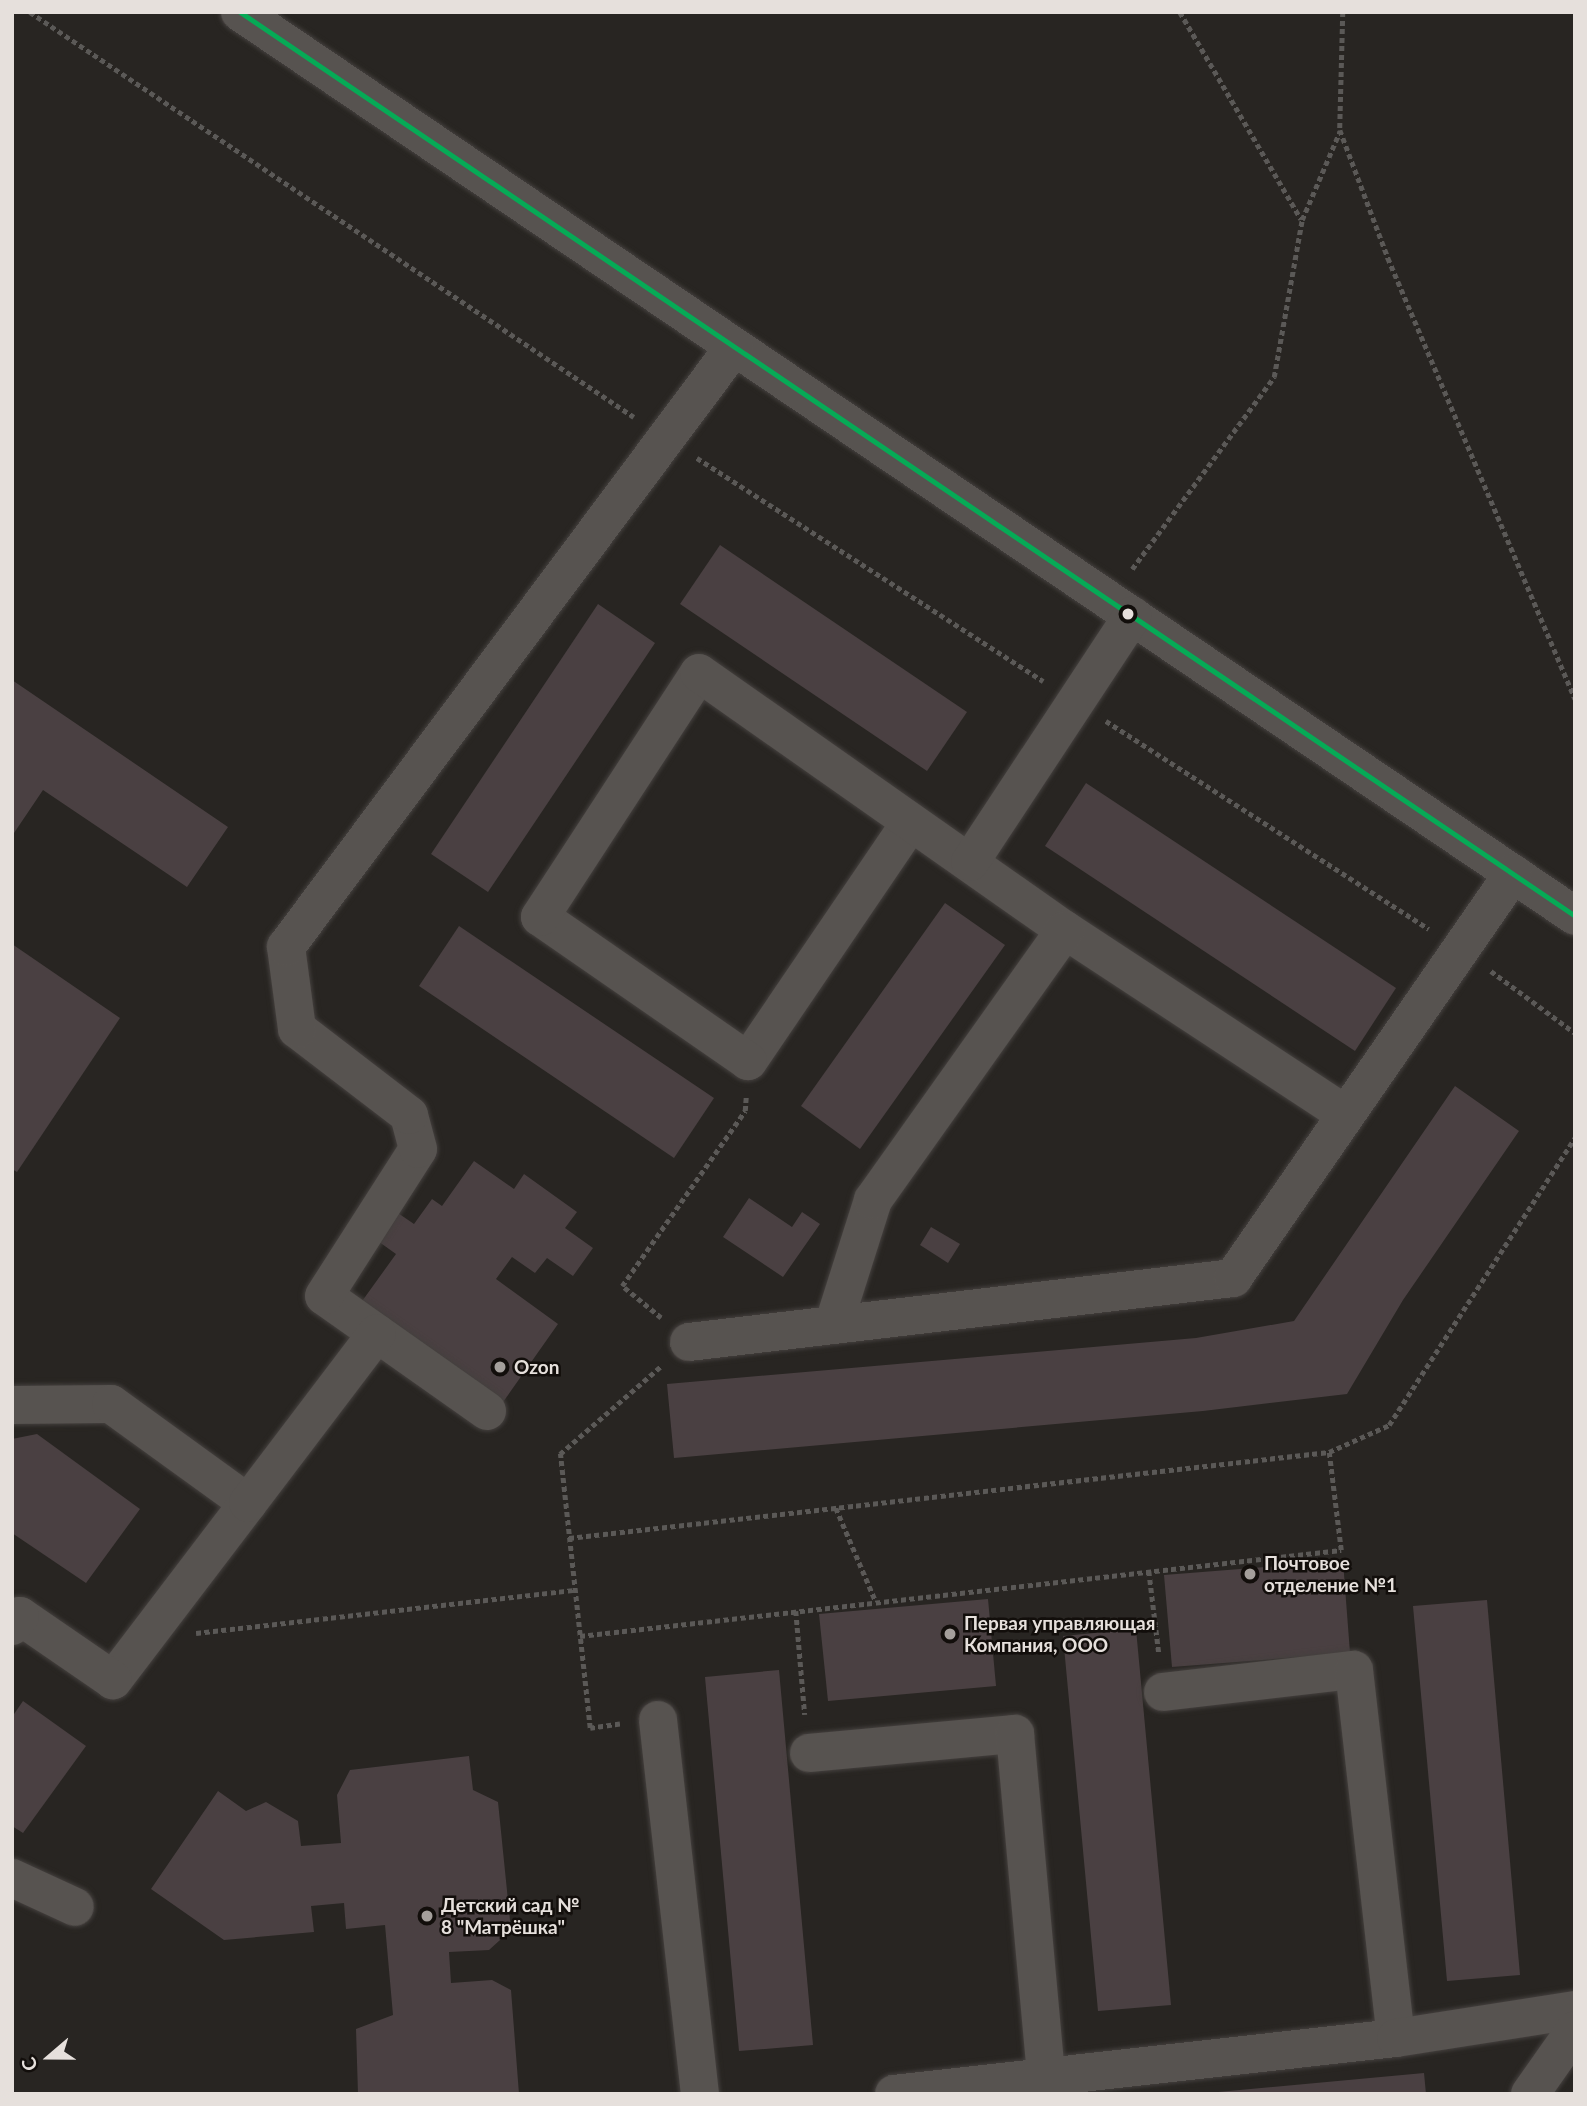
<!DOCTYPE html>
<html>
<head>
<meta charset="utf-8">
<style>
	body { margin:0 }
	#map { position:relative; width:1587px; height:2106px; overflow:hidden; background:#282522; font-family:Lato,sans-serif }
	div>[style] { position:absolute }
	.building>* { inset:0; background:#4a4042 }
	.path>* { height:4.5px; margin-top:-2.25px; transform-origin:0; background:repeating-linear-gradient(90deg,#5b5957 0 5px,transparent 0 8.5px) }
	.roads { filter:drop-shadow(0 0 2px #44403e) drop-shadow(0 0 2px #44403e) }
	.minor>* { height:38px; margin:-19px; padding:0 19px; transform-origin:19px; border-radius:19px; background:#575350 }
	.bus-1>* { height:5px; margin:-2.5px; padding:0 2.5px; transform-origin:2.5px; border-radius:2.5px; background:#06aa56 }
	.dots>* { width:19px; height:19px; translate:-50% -50%; box-sizing:border-box; border:4px solid #120e0b; border-radius:50% }
	span { translate:-50% -50%; white-space:nowrap; text-align:center; line-height:1.15; -webkit-text-stroke:5px #120e0b; paint-order:stroke }
	.poi-label { font-size:19px; color:#e6e0dc; font-weight:700 }
	.left { translate:0 -50%; text-align:left }
	.frame { position:absolute; inset:0; border:14px solid #e6e0dc; pointer-events:none }
	.north { position:absolute; left:14px; top:2022px; width:70px; height:70px; -webkit-text-stroke:5px #120e0b; paint-order:stroke; rotate:250deg; font-size:19px; font-weight:700; line-height:28px; text-align:center; color:#e6e0dc }
	.north::after { content:''; display:block; margin:auto; width:24px; height:32px; background:#e6e0dc; clip-path:polygon(50% 0,100% 100%,50% 72%,0 100%) }
</style>
</head>
<body>
<div id="map">
	<div class="building">
		<i style="clip-path:polygon(720px 545px,967px 712px,927px 771px,680px 604px)"></i>
		<i style="clip-path:polygon(598px 604px,655px 643px,488px 892px,431px 854px)"></i>
		<i style="clip-path:polygon(12px 680px,228px 827px,187px 887px,43px 790px,12px 836px)"></i>
		<i style="clip-path:polygon(1086px 783px,1396px 988px,1355px 1051px,1045px 846px)"></i>
		<i style="clip-path:polygon(945px 903px,1005px 945px,860px 1149px,801px 1106px)"></i>
		<i style="clip-path:polygon(459px 926px,714px 1098px,674px 1158px,419px 986px)"></i>
		<i style="clip-path:polygon(12px 944px,120px 1018px,17px 1172px,12px 1169px)"></i>
		<i style="clip-path:polygon(1455px 1086px,1519px 1131px,1403px 1300px,1347px 1394px,1203px 1411px,674px 1458px,667px 1384px,1196px 1338px,1294px 1321px)"></i>
		<i style="clip-path:polygon(474px 1161px,514px 1189px,524px 1174px,577px 1212px,565px 1228px,593px 1248px,573px 1276px,547px 1258px,535px 1273px,512px 1257px,496px 1279px,558px 1324px,501px 1405px,360px 1304px,396px 1254px,375px 1239px,395px 1211px,414px 1224px,432px 1199px,442px 1206px)"></i>
		<i style="clip-path:polygon(749px 1198px,792px 1227px,802px 1212px,820px 1224px,783px 1277px,723px 1237px)"></i>
		<i style="clip-path:polygon(931px 1227px,960px 1244px,948px 1263px,920px 1245px)"></i>
		<i style="clip-path:polygon(37px 1434px,140px 1509px,86px 1583px,12px 1533px,12px 1439px)"></i>
		<i style="clip-path:polygon(1343px 1561px,1350px 1653px,1172px 1667px,1164px 1575px)"></i>
		<i style="clip-path:polygon(988px 1599px,996px 1686px,828px 1701px,819px 1614px)"></i>
		<i style="clip-path:polygon(1487px 1600px,1520px 1975px,1447px 1981px,1413px 1606px)"></i>
		<i style="clip-path:polygon(1136px 1629px,1171px 2005px,1098px 2011px,1063px 1636px)"></i>
		<i style="clip-path:polygon(779px 1670px,813px 2045px,739px 2051px,705px 1677px)"></i>
		<i style="clip-path:polygon(23px 1701px,86px 1746px,23px 1833px,12px 1826px,12px 1717px)"></i>
		<i style="clip-path:polygon(469px 1756px,473px 1790px,498px 1802px,511px 1930px,489px 1950px,449px 1952px,451px 1983px,492px 1980px,511px 1990px,519px 2094px,358px 2094px,356px 2029px,393px 2015px,385px 1925px,346px 1929px,344px 1903px,311px 1906px,314px 1932px,224px 1940px,151px 1889px,218px 1791px,246px 1811px,266px 1802px,298px 1821px,301px 1846px,341px 1843px,337px 1795px,350px 1770px)"></i>
		<i style="clip-path:polygon(1424px 2073px,1426px 2094px,1218px 2094px,1218px 2092px)"></i>
	</div>
	<div class="path">
		<i style="left:30px;top:12px;width:727px;rotate:33.84deg"></i>
		<i style="left:1180px;top:12px;width:240px;rotate:59.7deg"></i>
		<i style="left:1343px;top:12px;width:118px;rotate:91.5deg"></i>
		<i style="left:1340px;top:130px;width:137px;rotate:69.4deg"></i>
		<i style="left:1388px;top:258px;width:479px;rotate:67deg"></i>
		<i style="left:697px;top:458px;width:412px;rotate:32.8deg"></i>
		<i style="left:1132px;top:569px;width:239px;rotate:-53.5deg"></i>
		<i style="left:1274px;top:377px;width:159px;rotate:-79.9deg"></i>
		<i style="left:1302px;top:220px;width:97px;rotate:-66.9deg"></i>
		<i style="left:1106px;top:721px;width:384px;rotate:32.8deg"></i>
		<i style="left:1491px;top:971px;width:104px;rotate:36.4deg"></i>
		<i style="left:661px;top:1318px;width:50px;rotate:-140.6deg"></i>
		<i style="left:622px;top:1286px;width:214px;rotate:-54.9deg"></i>
		<i style="left:745px;top:1111px;width:14px;rotate:-86deg"></i>
		<i style="left:836px;top:1508px;width:102px;rotate:66.9deg"></i>
		<i style="left:569px;top:1538px;width:765px;rotate:-6.46deg"></i>
		<i style="left:1329px;top:1452px;width:66px;rotate:-24.2deg"></i>
		<i style="left:1389px;top:1425px;width:342px;rotate:-57.1deg"></i>
		<i style="left:1149px;top:1571px;width:84px;rotate:83.1deg"></i>
		<i style="left:796px;top:1611px;width:104px;rotate:85.1deg"></i>
		<i style="left:196px;top:1633px;width:381px;rotate:-6.5deg"></i>
		<i style="left:580px;top:1636px;width:766px;rotate:-6.45deg"></i>
		<i style="left:1341px;top:1550px;width:99px;rotate:-97deg"></i>
		<i style="left:620px;top:1724px;width:30px;rotate:172deg"></i>
		<i style="left:590px;top:1728px;width:276px;rotate:-96.2deg"></i>
		<i style="left:560px;top:1454px;width:133px;rotate:-41deg"></i>
	</div>
	<div class="roads">
		<div class="minor">
			<i style="left:240px;top:12px;width:1612px;rotate:34.1deg"></i>
			<i style="left:910px;top:823px;width:288px;rotate:124.2deg"></i>
			<i style="left:748px;top:1061px;width:253px;rotate:-145.3deg"></i>
			<i style="left:540px;top:917px;width:291px;rotate:-56.9deg"></i>
			<i style="left:699px;top:673px;width:447px;rotate:35.1deg"></i>
			<i style="left:1065px;top:930px;width:334px;rotate:33.3deg"></i>
			<i style="left:970px;top:862px;width:295px;rotate:-56.6deg"></i>
			<i style="left:834px;top:1323px;width:129px;rotate:-72.4deg"></i>
			<i style="left:873px;top:1200px;width:331px;rotate:-54.6deg"></i>
			<i style="left:689px;top:1342px;width:548px;rotate:-6.71deg"></i>
			<i style="left:1233px;top:1278px;width:492px;rotate:-55.3deg"></i>
			<i style="left:12px;top:1405px;width:99px;rotate:-0.6deg"></i>
			<i style="left:111px;top:1404px;width:169px;rotate:35.9deg"></i>
			<i style="left:248px;top:1503px;width:223px;rotate:127.3deg"></i>
			<i style="left:113px;top:1680px;width:113px;rotate:-145.5deg"></i>
			<i style="left:20px;top:1616px;width:13px;rotate:129deg"></i>
			<i style="left:487px;top:1411px;width:199px;rotate:-144.8deg"></i>
			<i style="left:324px;top:1296px;width:174px;rotate:-57.4deg"></i>
			<i style="left:418px;top:1149px;width:35px;rotate:-105deg"></i>
			<i style="left:409px;top:1115px;width:141px;rotate:-142.5deg"></i>
			<i style="left:297px;top:1029px;width:83px;rotate:-97.6deg"></i>
			<i style="left:286px;top:947px;width:749px;rotate:-53.25deg"></i>
			<i style="left:248px;top:1503px;width:213px;rotate:-52.8deg"></i>
			<i style="left:1163px;top:1692px;width:192px;rotate:-6.6deg"></i>
			<i style="left:1354px;top:1670px;width:370px;rotate:83.5deg"></i>
			<i style="left:658px;top:1720px;width:376px;rotate:83.6deg"></i>
			<i style="left:809px;top:1753px;width:207px;rotate:-5.3deg"></i>
			<i style="left:1015px;top:1734px;width:344px;rotate:84.8deg"></i>
			<i style="left:12px;top:1878px;width:69px;rotate:24.7deg"></i>
			<i style="left:894px;top:2094px;width:505px;rotate:-6.37deg"></i>
			<i style="left:1396px;top:2038px;width:181px;rotate:-8.9deg"></i>
			<i style="left:1530px;top:2094px;width:78px;rotate:-54.9deg"></i>
		</div>
	</div>
	<div class="bus-1">
		<i style="left:240px;top:12px;width:1612px;rotate:34.1deg"></i>
	</div>
	<div class="dots">
		<i style="left:1128px;top:614px;background:#e6e0dc"></i>
		<i style="left:500px;top:1367px;background:#a49f9b"></i>
		<i style="left:1250px;top:1574px;background:#a49f9b"></i>
		<i style="left:950px;top:1634px;background:#a49f9b"></i>
		<i style="left:427px;top:1916px;background:#a49f9b"></i>
	</div>
	<div class="poi-label">
		<span class="left" style="left:514px;top:1367px">Ozon</span>
		<span class="left" style="left:1264px;top:1574px">Почтовое<br>отделение №1</span>
		<span class="left" style="left:964px;top:1634px">Первая управляющая<br>Компания, ООО</span>
		<span class="left" style="left:441px;top:1916px">Детский сад №<br>8 "Матрёшка"</span>
	</div>
	<div class="frame"></div>
	<div class="north">С</div>
</div>
</body>
</html>
